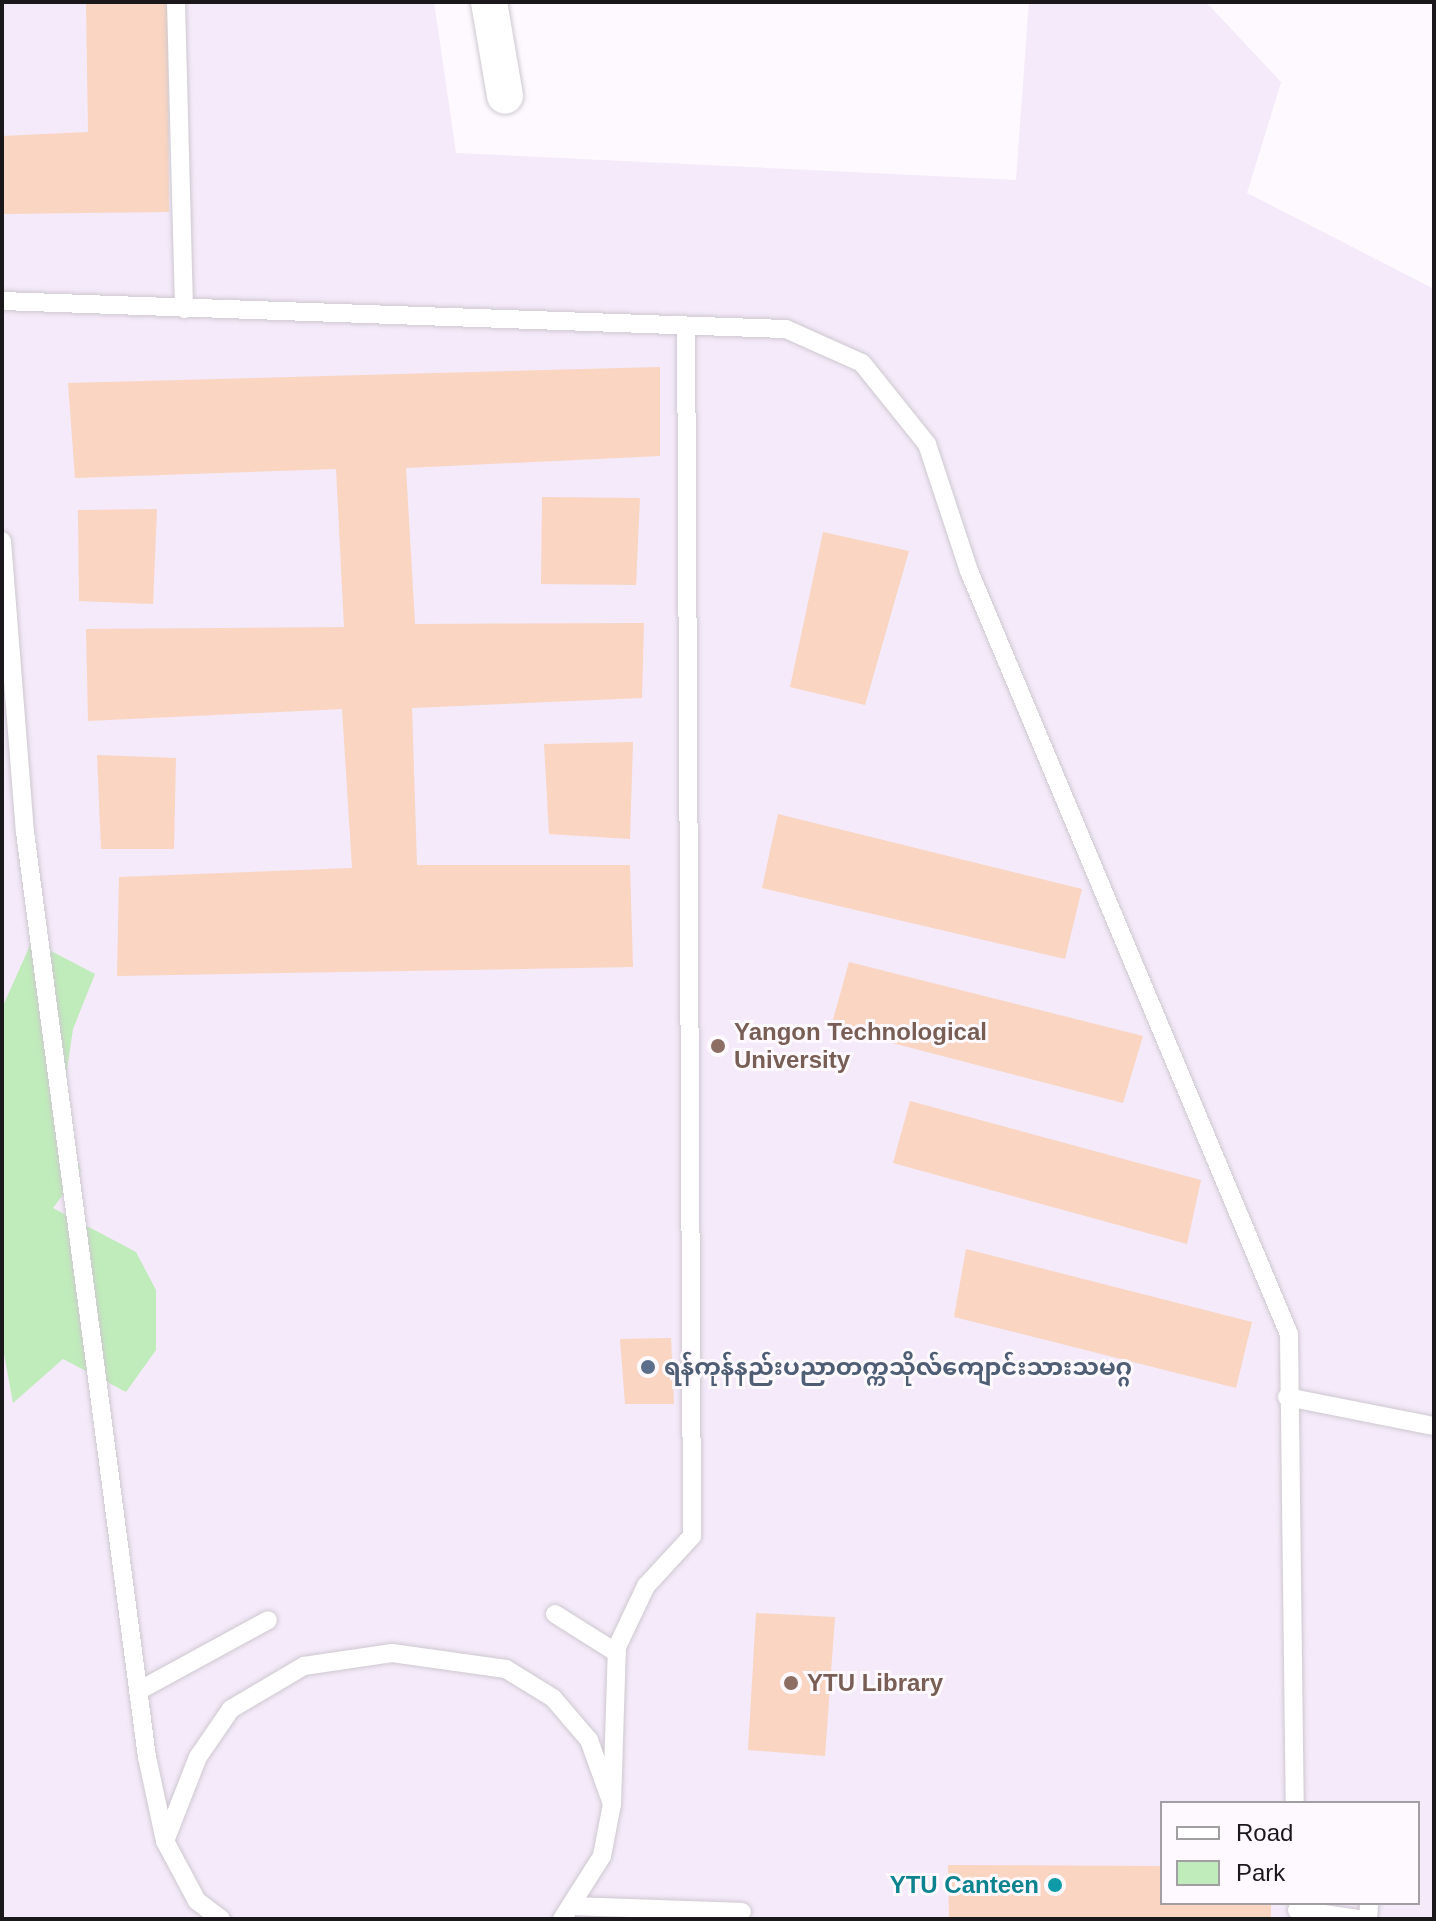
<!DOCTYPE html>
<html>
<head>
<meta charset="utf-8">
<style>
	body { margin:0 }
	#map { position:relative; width:1436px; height:1921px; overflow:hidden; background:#fdf9fe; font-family:Arial,"Noto Sans Myanmar",sans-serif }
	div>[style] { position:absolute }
	.built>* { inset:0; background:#f4eaf9 }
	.green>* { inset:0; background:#c0ebbb }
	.building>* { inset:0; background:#f9d5c2 }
	.roads { filter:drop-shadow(0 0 2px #cec8d0) drop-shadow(0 0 2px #cec8d0) }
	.service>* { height:18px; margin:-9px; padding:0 9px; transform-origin:9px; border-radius:9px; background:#fff }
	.minor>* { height:36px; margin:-18px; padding:0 18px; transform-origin:18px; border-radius:18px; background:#fff }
	.dots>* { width:22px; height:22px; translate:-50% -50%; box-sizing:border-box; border:4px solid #fdf9fe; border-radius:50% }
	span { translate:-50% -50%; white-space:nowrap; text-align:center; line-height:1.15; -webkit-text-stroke:6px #fdf9fe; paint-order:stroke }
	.education-label { font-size:24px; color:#785e54; font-weight:700 }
	.left { translate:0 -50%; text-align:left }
	.service-label { font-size:24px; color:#4e5e75; font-weight:700 }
	.culture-label { font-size:24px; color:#0d838f; font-weight:700 }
	.right { translate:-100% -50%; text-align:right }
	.frame { position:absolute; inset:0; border:4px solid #1a181b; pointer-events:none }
	.legend { position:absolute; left:1160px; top:1801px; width:260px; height:104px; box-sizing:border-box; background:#fdf9fe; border:2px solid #a29fa3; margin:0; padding:10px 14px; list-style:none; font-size:24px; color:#1a181b }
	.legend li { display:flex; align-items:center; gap:16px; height:40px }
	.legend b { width:40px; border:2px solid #a29fa3 }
</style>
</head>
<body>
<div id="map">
	<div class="built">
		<i style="clip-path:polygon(evenodd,2px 2px,434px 2px,456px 153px,1016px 180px,1029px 2px,1206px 2px,1281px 82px,1247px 193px,1434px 289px,1434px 1919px,2px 1919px,2px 2px,1162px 1803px,1418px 1803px,1418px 1903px,1162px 1903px,1162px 1803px)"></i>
	</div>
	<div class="green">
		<i style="clip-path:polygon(32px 941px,95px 974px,73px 1029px,61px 1110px,81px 1171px,53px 1208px,136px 1252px,156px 1290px,156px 1350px,126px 1392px,63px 1359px,13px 1403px,2px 1343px,2px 1008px)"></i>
	</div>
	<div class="building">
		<i style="clip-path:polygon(86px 2px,168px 2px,169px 212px,2px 214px,2px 136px,88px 132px)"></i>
		<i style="clip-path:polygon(660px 367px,660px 456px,406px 468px,415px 624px,644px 623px,642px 698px,412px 708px,417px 865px,630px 865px,633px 967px,117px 976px,119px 877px,352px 868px,342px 709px,88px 721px,86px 629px,344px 627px,336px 469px,75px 478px,68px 383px)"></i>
		<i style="clip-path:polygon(542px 497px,640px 498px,636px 585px,541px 584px)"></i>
		<i style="clip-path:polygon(157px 509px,153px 604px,79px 601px,78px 510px)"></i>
		<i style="clip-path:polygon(823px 532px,909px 551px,865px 705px,790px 687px)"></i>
		<i style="clip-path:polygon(633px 742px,630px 839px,549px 834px,544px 744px)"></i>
		<i style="clip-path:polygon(97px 755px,176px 758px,174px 849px,101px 849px)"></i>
		<i style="clip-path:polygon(778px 814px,1082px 889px,1065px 959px,762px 888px)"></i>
		<i style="clip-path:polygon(849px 962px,1143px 1036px,1123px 1103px,831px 1027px)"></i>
		<i style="clip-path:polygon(910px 1101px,1201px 1180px,1187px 1244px,893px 1163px)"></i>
		<i style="clip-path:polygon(966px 1249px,1252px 1322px,1236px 1388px,954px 1317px)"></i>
		<i style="clip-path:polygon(671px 1338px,674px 1404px,625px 1404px,620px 1339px)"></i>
		<i style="clip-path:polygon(756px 1613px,835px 1617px,825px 1756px,748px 1750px)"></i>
		<i style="clip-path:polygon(948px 1865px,1162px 1866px,1162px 1903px,1271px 1903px,1271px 1919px,949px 1919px)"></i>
	</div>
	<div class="roads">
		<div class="service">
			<i style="left:176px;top:2px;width:307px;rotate:88.5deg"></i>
			<i style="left:2px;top:301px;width:784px;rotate:2.05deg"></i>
			<i style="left:786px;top:329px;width:83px;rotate:24.1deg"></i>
			<i style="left:862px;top:363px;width:104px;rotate:51.3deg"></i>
			<i style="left:927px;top:444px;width:134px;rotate:71.7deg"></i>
			<i style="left:969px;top:571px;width:827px;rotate:67.25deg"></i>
			<i style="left:1289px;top:1334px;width:469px;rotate:89.3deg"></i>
			<i style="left:2px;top:541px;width:292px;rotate:85.5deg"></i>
			<i style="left:25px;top:832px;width:933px;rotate:82.49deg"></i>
			<i style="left:147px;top:1757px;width:86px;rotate:77.9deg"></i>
			<i style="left:1287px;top:1397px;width:150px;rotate:11.2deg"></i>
			<i style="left:555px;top:1614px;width:73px;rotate:32.2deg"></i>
			<i style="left:138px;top:1691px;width:148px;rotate:-28.6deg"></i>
			<i style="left:612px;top:1804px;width:157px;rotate:-88.2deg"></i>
			<i style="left:617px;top:1647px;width:68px;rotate:-64.6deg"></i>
			<i style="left:646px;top:1586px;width:68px;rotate:-47.4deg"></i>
			<i style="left:692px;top:1536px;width:1208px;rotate:-90.28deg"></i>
			<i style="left:574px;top:1906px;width:168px;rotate:2deg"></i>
			<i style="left:1297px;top:1910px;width:63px;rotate:8.3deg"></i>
			<i style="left:221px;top:1919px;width:30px;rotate:-143deg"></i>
			<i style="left:197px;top:1901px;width:68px;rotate:-118.1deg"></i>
			<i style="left:165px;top:1841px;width:90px;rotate:-68.6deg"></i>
			<i style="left:198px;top:1757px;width:58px;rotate:-55.5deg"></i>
			<i style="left:231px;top:1709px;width:85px;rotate:-30.5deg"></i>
			<i style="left:304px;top:1666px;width:89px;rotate:-8.4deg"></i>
			<i style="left:392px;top:1653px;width:115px;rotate:8deg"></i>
			<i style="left:506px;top:1669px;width:55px;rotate:31.7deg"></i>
			<i style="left:553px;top:1698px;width:55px;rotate:49.4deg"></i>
			<i style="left:589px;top:1740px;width:68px;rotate:70.2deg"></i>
			<i style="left:612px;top:1804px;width:53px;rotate:100.9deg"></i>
			<i style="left:602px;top:1856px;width:75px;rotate:122.4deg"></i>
			<i style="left:1368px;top:1919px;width:16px;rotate:-86deg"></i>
		</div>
		<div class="minor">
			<i style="left:489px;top:2px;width:95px;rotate:80.3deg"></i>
		</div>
	</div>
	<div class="dots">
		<i style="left:718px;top:1046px;background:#8d6e63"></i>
		<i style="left:648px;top:1367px;background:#5c6f8a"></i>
		<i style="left:791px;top:1683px;background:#8d6e63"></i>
		<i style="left:1055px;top:1885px;background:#0f9aa8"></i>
	</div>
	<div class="education-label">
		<span class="left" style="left:734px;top:1046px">Yangon Technological<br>University</span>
		<span class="left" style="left:807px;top:1683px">YTU Library</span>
	</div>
	<div class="service-label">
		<span class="left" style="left:664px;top:1367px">ရန်ကုန်နည်းပညာတက္ကသိုလ်ကျောင်းသားသမဂ္ဂ</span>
	</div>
	<div class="culture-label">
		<span class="right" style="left:1039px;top:1885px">YTU Canteen</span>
	</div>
	<div class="frame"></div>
	<ul class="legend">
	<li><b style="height:10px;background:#fff"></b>Road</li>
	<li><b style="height:22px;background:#c0ebbb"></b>Park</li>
	</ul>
</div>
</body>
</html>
